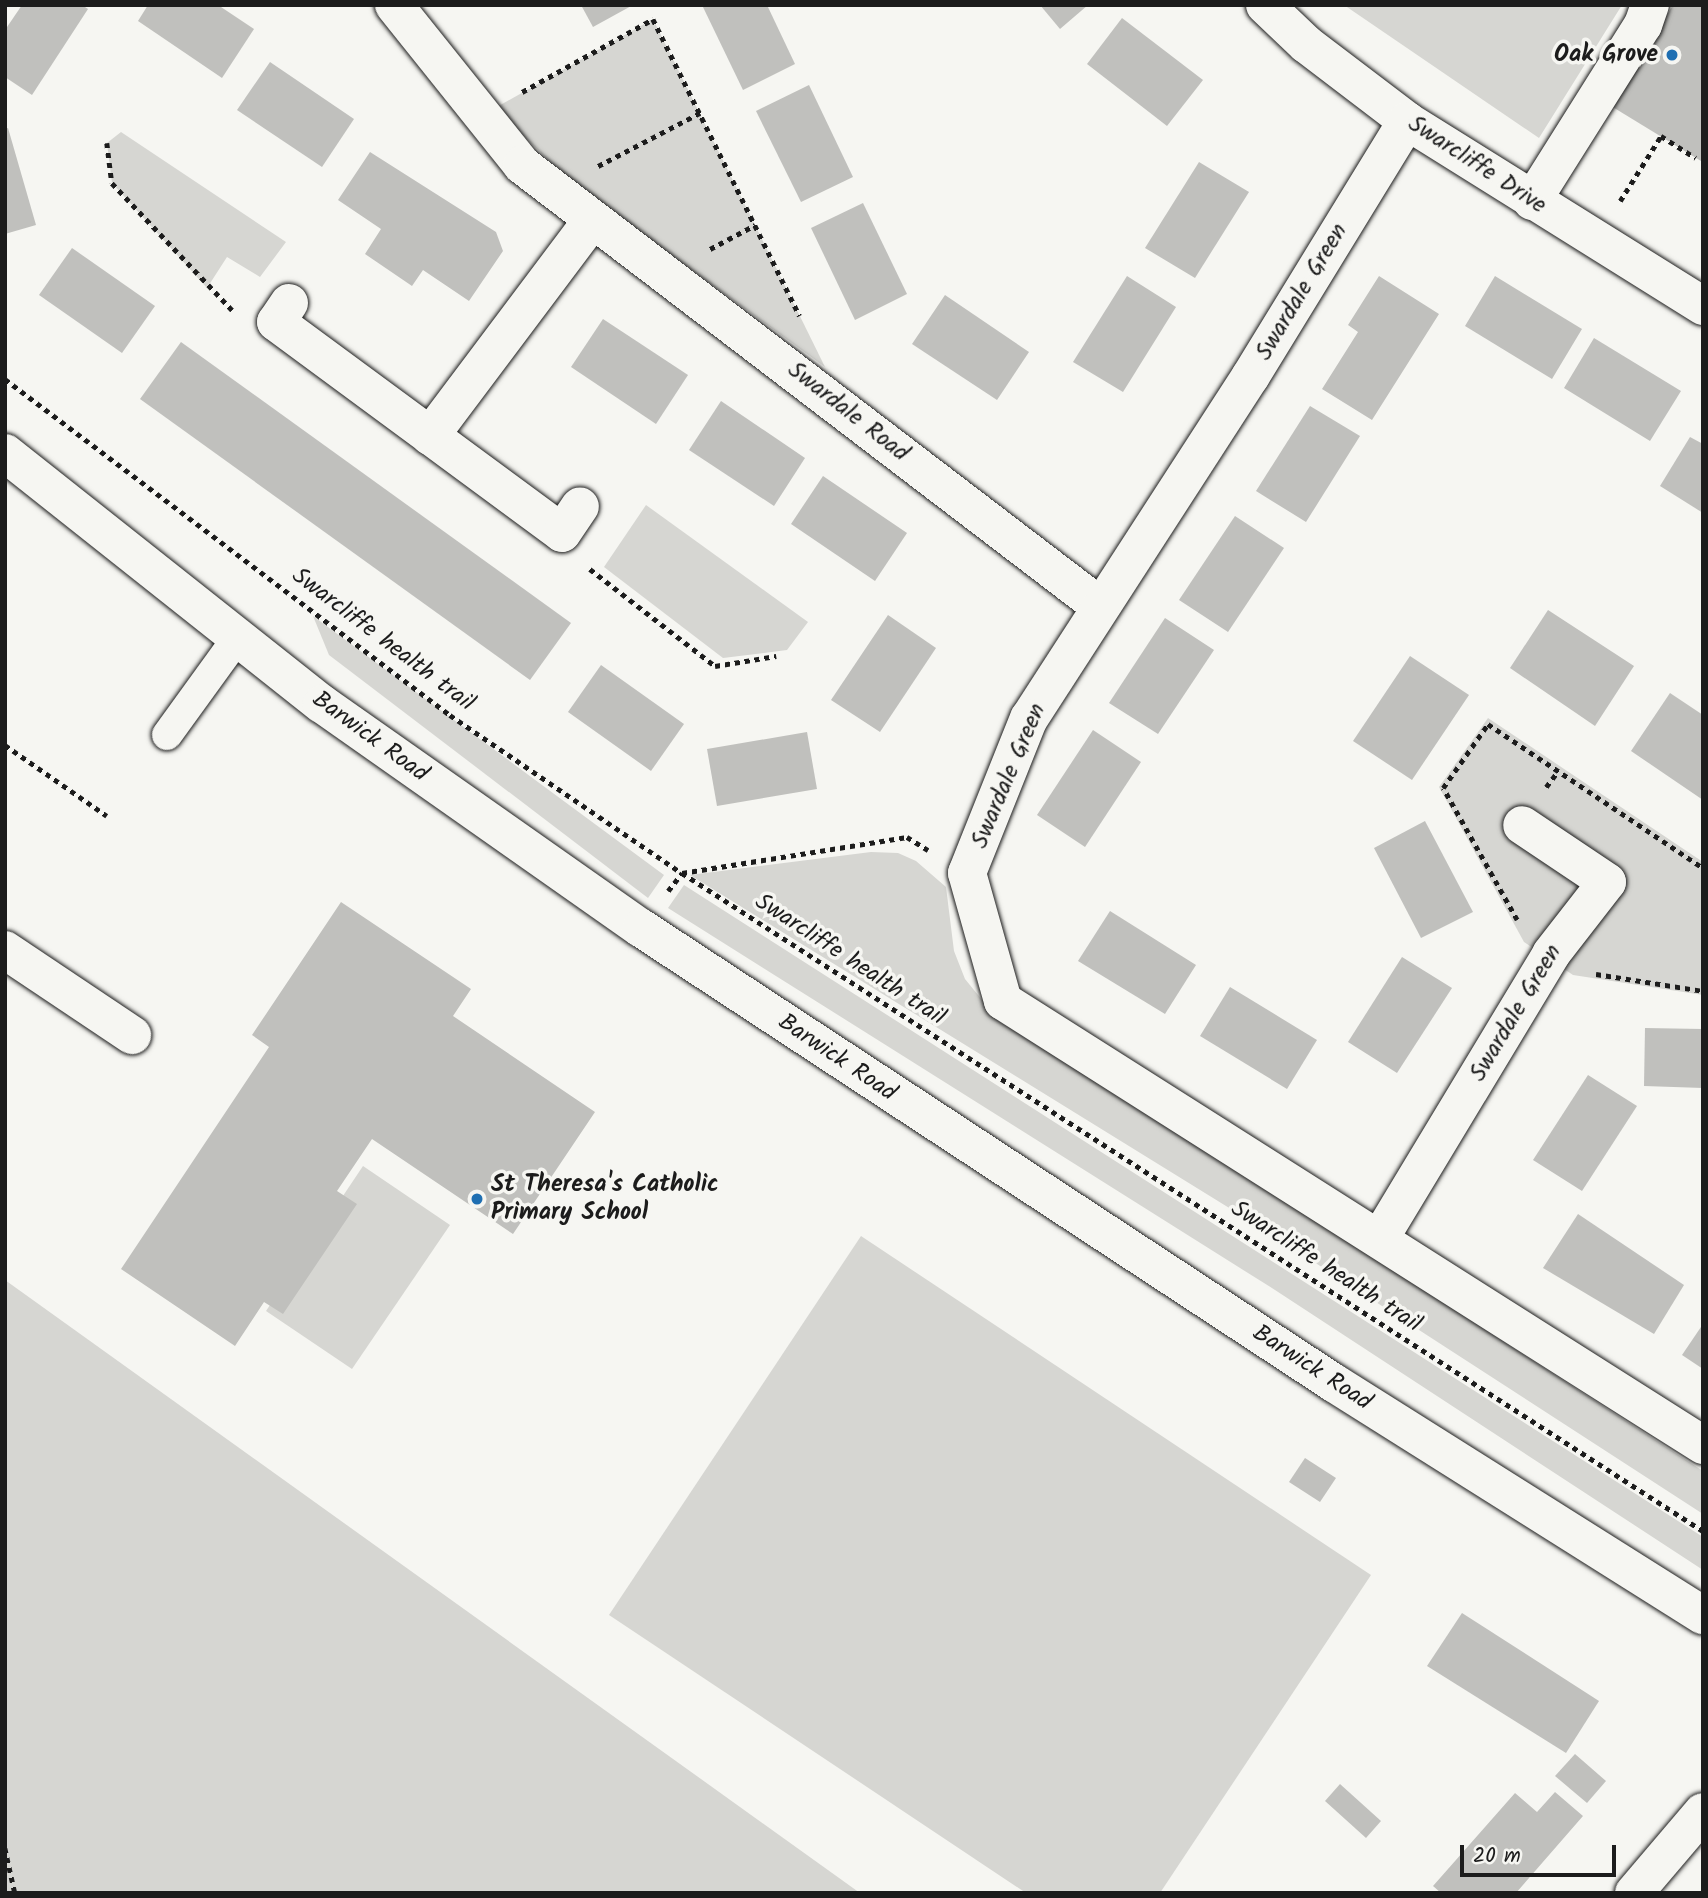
<!DOCTYPE html>
<html>
<head>
<meta charset="utf-8">
<style>
	body { margin:0 }
	#map { position:relative; width:1708px; height:1898px; overflow:hidden; background:#f6f6f2; font-family:Kalam,sans-serif }
	div>[style] { position:absolute }
	.green>* { inset:0; background:#d6d6d2 }
	.building>* { inset:0; background:#c0c0bd }
	.path>* { height:4.5px; margin-top:-2.25px; transform-origin:0; background:repeating-linear-gradient(90deg,#1c1c1c 0 5px,transparent 0 10px) }
	.roads { filter:drop-shadow(0 0 2px #1c1c1c) drop-shadow(0 0 2px #1c1c1c) }
	.lane>* { height:30px; margin:-15px; padding:0 15px; transform-origin:15px; border-radius:15px; background:#f6f6f2 }
	.street>* { height:38px; margin:-19px; padding:0 19px; transform-origin:19px; border-radius:19px; background:#f6f6f2 }
	.secondary>* { height:38px; margin:-19px; padding:0 19px; transform-origin:19px; border-radius:19px; background:#f6f6f2 }
	.dots>* { width:19px; height:19px; translate:-50% -50%; box-sizing:border-box; border:4px solid #f6f6f2; border-radius:50% }
	span { translate:-50% -50%; white-space:nowrap; text-align:center; line-height:1.15; -webkit-text-stroke:7px #f6f6f2; paint-order:stroke }
	.poi-label { font-size:24px; color:#1c1c1c; font-weight:700 }
	.right { translate:-100% -50%; text-align:right }
	.left { translate:0 -50%; text-align:left }
	.street-label { font-size:24px; color:#1c1c1c }
	.frame { position:absolute; inset:0; border:7px solid #1c1c1c; pointer-events:none }
	.scale { position:absolute; left:1460px; top:1845px; width:156px; height:32px; box-sizing:border-box; border:4px solid #1c1c1c; border-top:0; padding-left:9px; font-size:21px; line-height:24px; white-space:nowrap; color:#1c1c1c; -webkit-text-stroke:5px #f6f6f2; paint-order:stroke }
</style>
</head>
<body>
<div id="map">
	<div class="green">
		<i style="clip-path:polygon(1344px 5px,1622px 5px,1539px 138px)"></i>
		<i style="clip-path:polygon(653px 19px,755px 225px,825px 367px,570px 181px,495px 108px)"></i>
		<i style="clip-path:polygon(121px 132px,286px 242px,260px 277px,227px 257px,207px 288px,112px 183px,107px 143px)"></i>
		<i style="clip-path:polygon(646px 505px,808px 622px,787px 650px,723px 658px,604px 567px)"></i>
		<i style="clip-path:polygon(313px 616px,664px 875px,648px 898px,329px 655px)"></i>
		<i style="clip-path:polygon(1488px 718px,1703px 862px,1703px 995px,1573px 975px,1524px 942px,1439px 787px)"></i>
		<i style="clip-path:polygon(871px 852px,898px 853px,916px 861px,946px 887px,954px 951px,965px 979px,1000px 1022px,1285px 1200px,1703px 1471px,1703px 1514px,1260px 1227px,690px 875px)"></i>
		<i style="clip-path:polygon(684px 885px,1703px 1537px,1703px 1570px,1275px 1290px,668px 908px)"></i>
		<i style="clip-path:polygon(363px 1166px,450px 1225px,352px 1369px,266px 1311px)"></i>
		<i style="clip-path:polygon(861px 1236px,1371px 1575px,1160px 1893px,1026px 1893px,609px 1615px)"></i>
		<i style="clip-path:polygon(5px 1280px,860px 1893px,5px 1893px)"></i>
	</div>
	<div class="building">
		<i style="clip-path:polygon(22px 5px,82px 5px,88px 9px,32px 95px,5px 77px,5px 30px)"></i>
		<i style="clip-path:polygon(148px 5px,218px 5px,254px 29px,222px 78px,138px 21px)"></i>
		<i style="clip-path:polygon(581px 5px,633px 5px,593px 27px)"></i>
		<i style="clip-path:polygon(702px 5px,767px 5px,795px 64px,743px 90px)"></i>
		<i style="clip-path:polygon(1040px 5px,1088px 5px,1060px 29px)"></i>
		<i style="clip-path:polygon(1673px 5px,1703px 5px,1701px 161px,1611px 106px)"></i>
		<i style="clip-path:polygon(1122px 18px,1203px 80px,1167px 126px,1087px 64px)"></i>
		<i style="clip-path:polygon(270px 62px,354px 119px,322px 167px,237px 110px)"></i>
		<i style="clip-path:polygon(809px 85px,853px 177px,801px 202px,756px 111px)"></i>
		<i style="clip-path:polygon(8px 128px,36px 225px,5px 234px,5px 129px)"></i>
		<i style="clip-path:polygon(370px 152px,496px 232px,503px 251px,469px 301px,423px 270px,412px 286px,365px 254px,381px 229px,338px 200px)"></i>
		<i style="clip-path:polygon(1199px 162px,1249px 192px,1195px 278px,1145px 248px)"></i>
		<i style="clip-path:polygon(863px 203px,907px 294px,855px 320px,811px 228px)"></i>
		<i style="clip-path:polygon(72px 248px,155px 306px,122px 353px,39px 295px)"></i>
		<i style="clip-path:polygon(1127px 276px,1176px 307px,1123px 392px,1073px 362px)"></i>
		<i style="clip-path:polygon(1379px 276px,1439px 314px,1372px 420px,1322px 389px,1358px 332px,1348px 325px)"></i>
		<i style="clip-path:polygon(1495px 276px,1582px 329px,1552px 379px,1465px 326px)"></i>
		<i style="clip-path:polygon(945px 295px,1029px 352px,997px 400px,912px 344px)"></i>
		<i style="clip-path:polygon(603px 319px,688px 375px,656px 424px,571px 367px)"></i>
		<i style="clip-path:polygon(1594px 338px,1681px 391px,1650px 441px,1564px 388px)"></i>
		<i style="clip-path:polygon(181px 342px,571px 623px,530px 680px,140px 399px)"></i>
		<i style="clip-path:polygon(721px 401px,805px 458px,774px 506px,689px 450px)"></i>
		<i style="clip-path:polygon(1310px 406px,1360px 436px,1306px 522px,1256px 491px)"></i>
		<i style="clip-path:polygon(1690px 437px,1703px 444px,1703px 513px,1660px 486px)"></i>
		<i style="clip-path:polygon(823px 476px,907px 533px,875px 581px,791px 524px)"></i>
		<i style="clip-path:polygon(1235px 516px,1284px 548px,1228px 632px,1179px 600px)"></i>
		<i style="clip-path:polygon(1548px 610px,1634px 666px,1595px 726px,1510px 668px)"></i>
		<i style="clip-path:polygon(888px 615px,936px 648px,880px 732px,831px 700px)"></i>
		<i style="clip-path:polygon(1165px 618px,1214px 650px,1158px 734px,1109px 703px)"></i>
		<i style="clip-path:polygon(1410px 656px,1469px 695px,1412px 780px,1353px 741px)"></i>
		<i style="clip-path:polygon(601px 665px,684px 724px,651px 771px,568px 712px)"></i>
		<i style="clip-path:polygon(1670px 693px,1703px 715px,1703px 800px,1631px 751px)"></i>
		<i style="clip-path:polygon(1093px 730px,1141px 762px,1085px 847px,1037px 815px)"></i>
		<i style="clip-path:polygon(807px 732px,817px 789px,717px 806px,707px 749px)"></i>
		<i style="clip-path:polygon(1425px 821px,1473px 912px,1421px 938px,1374px 848px)"></i>
		<i style="clip-path:polygon(341px 902px,471px 989px,453px 1016px,595px 1112px,513px 1234px,372px 1139px,337px 1191px,357px 1204px,283px 1314px,264px 1302px,235px 1346px,121px 1269px,269px 1047px,252px 1035px)"></i>
		<i style="clip-path:polygon(1110px 911px,1196px 965px,1165px 1014px,1078px 961px)"></i>
		<i style="clip-path:polygon(1402px 957px,1452px 988px,1397px 1073px,1348px 1042px)"></i>
		<i style="clip-path:polygon(1230px 987px,1317px 1040px,1287px 1089px,1200px 1036px)"></i>
		<i style="clip-path:polygon(1645px 1028px,1703px 1029px,1703px 1088px,1644px 1086px)"></i>
		<i style="clip-path:polygon(1588px 1075px,1637px 1106px,1582px 1191px,1533px 1160px)"></i>
		<i style="clip-path:polygon(1578px 1214px,1684px 1285px,1654px 1334px,1543px 1268px)"></i>
		<i style="clip-path:polygon(1703px 1324px,1703px 1369px,1682px 1355px)"></i>
		<i style="clip-path:polygon(1305px 1458px,1336px 1478px,1320px 1502px,1289px 1482px)"></i>
		<i style="clip-path:polygon(1462px 1613px,1599px 1701px,1566px 1753px,1427px 1666px)"></i>
		<i style="clip-path:polygon(1575px 1754px,1606px 1781px,1587px 1803px,1555px 1776px)"></i>
		<i style="clip-path:polygon(1340px 1784px,1381px 1821px,1366px 1838px,1325px 1801px)"></i>
		<i style="clip-path:polygon(1555px 1792px,1583px 1816px,1516px 1893px,1441px 1893px,1433px 1886px,1515px 1793px,1537px 1812px)"></i>
	</div>
	<div class="path">
		<i style="left:522px;top:92px;width:150px;rotate:-29.1deg"></i>
		<i style="left:653px;top:19px;width:331px;rotate:63.7deg"></i>
		<i style="left:107px;top:143px;width:40px;rotate:82.9deg"></i>
		<i style="left:112px;top:183px;width:175px;rotate:46.6deg"></i>
		<i style="left:598px;top:166px;width:115px;rotate:-27.5deg"></i>
		<i style="left:1620px;top:201px;width:77px;rotate:-57.8deg"></i>
		<i style="left:1661px;top:136px;width:41px;rotate:32.2deg"></i>
		<i style="left:710px;top:249px;width:51px;rotate:-28.1deg"></i>
		<i style="left:5px;top:379px;width:558px;rotate:37.05deg"></i>
		<i style="left:450px;top:715px;width:281px;rotate:34.3deg"></i>
		<i style="left:682px;top:873px;width:1215px;rotate:32.8deg"></i>
		<i style="left:590px;top:569px;width:158px;rotate:37.8deg"></i>
		<i style="left:715px;top:666px;width:62px;rotate:-9.3deg"></i>
		<i style="left:5px;top:745px;width:124px;rotate:34.8deg"></i>
		<i style="left:1546px;top:787px;width:20px;rotate:-53deg"></i>
		<i style="left:668px;top:891px;width:23px;rotate:-52deg"></i>
		<i style="left:682px;top:873px;width:228px;rotate:-9.1deg"></i>
		<i style="left:907px;top:837px;width:25px;rotate:32deg"></i>
		<i style="left:1517px;top:920px;width:151px;rotate:-119.3deg"></i>
		<i style="left:1443px;top:788px;width:78px;rotate:-54.9deg"></i>
		<i style="left:1488px;top:724px;width:259px;rotate:33.8deg"></i>
		<i style="left:1596px;top:974px;width:108px;rotate:9deg"></i>
		<i style="left:5px;top:1848px;width:46px;rotate:77.5deg"></i>
	</div>
	<div class="roads">
		<div class="lane">
			<i style="left:167px;top:735px;width:121px;rotate:-54.1deg"></i>
		</div>
		<div class="street">
			<i style="left:394px;top:5px;width:205px;rotate:51.3deg"></i>
			<i style="left:522px;top:165px;width:728px;rotate:37.36deg"></i>
			<i style="left:1265px;top:5px;width:57px;rotate:43.6deg"></i>
			<i style="left:1306px;top:44px;width:127px;rotate:37.3deg"></i>
			<i style="left:1407px;top:121px;width:349px;rotate:32deg"></i>
			<i style="left:1407px;top:121px;width:300px;rotate:121.5deg"></i>
			<i style="left:1250px;top:377px;width:406px;rotate:122.9deg"></i>
			<i style="left:1029px;top:718px;width:167px;rotate:111.8deg"></i>
			<i style="left:967px;top:873px;width:133px;rotate:74.3deg"></i>
			<i style="left:1003px;top:1001px;width:829px;rotate:32.39deg"></i>
			<i style="left:1532px;top:201px;width:208px;rotate:-57.8deg"></i>
			<i style="left:1643px;top:25px;width:21px;rotate:-71deg"></i>
			<i style="left:289px;top:303px;width:23px;rotate:124deg"></i>
			<i style="left:276px;top:322px;width:355px;rotate:36.4deg"></i>
			<i style="left:562px;top:533px;width:32px;rotate:-56deg"></i>
			<i style="left:430px;top:436px;width:271px;rotate:-53.1deg"></i>
			<i style="left:5px;top:950px;width:153px;rotate:33.8deg"></i>
			<i style="left:1380px;top:1238px;width:332px;rotate:-58.9deg"></i>
			<i style="left:1551px;top:954px;width:91px;rotate:-52.1deg"></i>
			<i style="left:1607px;top:882px;width:102px;rotate:-146.2deg"></i>
			<i style="left:1634px;top:1893px;width:106px;rotate:-49.6deg"></i>
		</div>
		<div class="secondary">
			<i style="left:5px;top:453px;width:404px;rotate:38.4deg"></i>
			<i style="left:322px;top:704px;width:390px;rotate:35.1deg"></i>
			<i style="left:641px;top:928px;width:829px;rotate:33.29deg"></i>
			<i style="left:1334px;top:1383px;width:436px;rotate:32.2deg"></i>
		</div>
	</div>
	<div class="dots">
		<i style="left:1672px;top:55px;background:#1f6fb2"></i>
		<i style="left:477px;top:1199px;background:#1f6fb2"></i>
	</div>
	<div class="poi-label">
		<span class="right" style="left:1658px;top:55px">Oak Grove</span>
		<span class="left" style="left:491px;top:1199px">St Theresa's Catholic<br>Primary School</span>
	</div>
	<div class="street-label">
		<span style="left:1477px;top:165px;rotate:33deg">Swarcliffe Drive</span>
		<span style="left:1302px;top:292px;rotate:-59deg">Swardale Green</span>
		<span style="left:848px;top:412px;rotate:38deg">Swardale Road</span>
		<span style="left:383px;top:640px;rotate:37deg">Swarcliffe health trail</span>
		<span style="left:370px;top:737px;rotate:36deg">Barwick Road</span>
		<span style="left:1009px;top:776px;rotate:-67deg">Swardale Green</span>
		<span style="left:850px;top:960px;rotate:33deg">Swarcliffe health trail</span>
		<span style="left:1516px;top:1013px;rotate:-59deg">Swardale Green</span>
		<span style="left:837px;top:1058px;rotate:34deg">Barwick Road</span>
		<span style="left:1326px;top:1267px;rotate:33deg">Swarcliffe health trail</span>
		<span style="left:1312px;top:1368px;rotate:33deg">Barwick Road</span>
	</div>
	<div class="frame"></div>
	<div class="scale">20 m</div>
</div>
</body>
</html>
